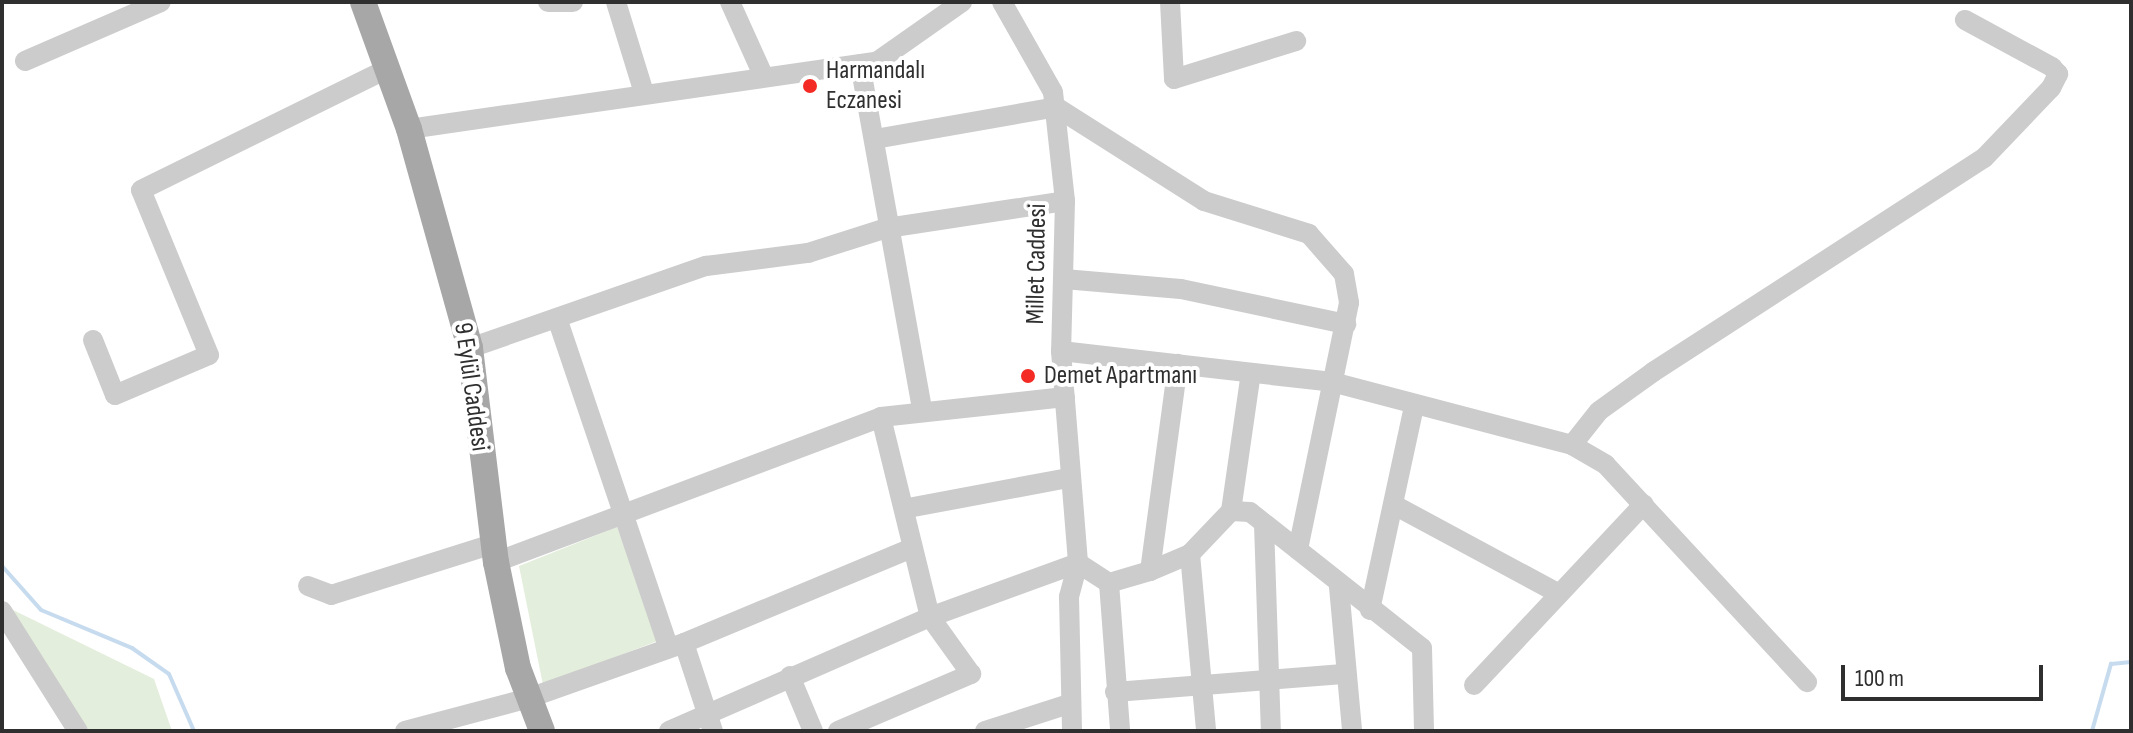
<!DOCTYPE html>
<html>
<head>
<meta charset="utf-8">
<style>
	body { margin:0 }
	#map { position:relative; width:2133px; height:733px; overflow:hidden; background:#fff; font-family:"Sofia Sans Condensed",sans-serif }
	div>[style] { position:absolute }
	.green>* { inset:0; background:#e4eedc }
	.stream>* { height:4px; margin:-2px; padding:0 2px; transform-origin:2px; border-radius:2px; background:#c7dbef }
	.minor>* { height:20px; margin:-10px; padding:0 10px; transform-origin:10px; border-radius:10px; background:#ccc }
	.major>* { height:26px; margin:-13px; padding:0 13px; transform-origin:13px; border-radius:13px; background:#a7a7a7 }
	.dots>* { width:22px; height:22px; translate:-50% -50%; box-sizing:border-box; border:4px solid #fff; border-radius:50% }
	span { translate:-50% -50%; white-space:nowrap; text-align:center; line-height:1.15; -webkit-text-stroke:8px #fff; paint-order:stroke }
	.poi-label { font-size:26px; color:#2f2f2f }
	.left { translate:0 -50%; text-align:left }
	.street-label { font-size:26px; color:#2f2f2f }
	.frame { position:absolute; inset:0; border:4px solid #2f2f2f; pointer-events:none }
	.scale { position:absolute; left:1841px; top:665px; width:202px; height:36px; box-sizing:border-box; border:4px solid #2f2f2f; border-top:0; padding-left:10px; font-size:24px; line-height:28px; white-space:nowrap; color:#2f2f2f; -webkit-text-stroke:6px #fff; paint-order:stroke }
</style>
</head>
<body>
<div id="map">
	<div class="green">
		<i style="clip-path:polygon(617px 527px,660px 640px,543px 685px,519px 566px)"></i>
		<i style="clip-path:polygon(9px 608px,154px 679px,172px 731px,87px 731px)"></i>
	</div>
	<div class="stream">
		<i style="left:2px;top:566px;width:59px;rotate:48.4deg"></i>
		<i style="left:41px;top:610px;width:99px;rotate:22.7deg"></i>
		<i style="left:132px;top:648px;width:45px;rotate:35.1deg"></i>
		<i style="left:169px;top:674px;width:62px;rotate:66.3deg"></i>
		<i style="left:2092px;top:731px;width:70px;rotate:-74.2deg"></i>
		<i style="left:2111px;top:664px;width:20px;rotate:-6deg"></i>
	</div>
	<div class="minor">
		<i style="left:548px;top:2px;width:25px"></i>
		<i style="left:616px;top:2px;width:95px;rotate:72.9deg"></i>
		<i style="left:730px;top:2px;width:80px;rotate:65.7deg"></i>
		<i style="left:1002px;top:2px;width:103px;rotate:60.5deg"></i>
		<i style="left:1053px;top:92px;width:110px;rotate:83.7deg"></i>
		<i style="left:1065px;top:201px;width:150px;rotate:91.5deg"></i>
		<i style="left:1061px;top:351px;width:213px;rotate:85.4deg"></i>
		<i style="left:1078px;top:563px;width:35px;rotate:105deg"></i>
		<i style="left:1069px;top:597px;width:134px;rotate:88.7deg"></i>
		<i style="left:1170px;top:2px;width:77px;rotate:87deg"></i>
		<i style="left:1174px;top:79px;width:128px;rotate:-17.3deg"></i>
		<i style="left:25px;top:61px;width:148px;rotate:-23.5deg"></i>
		<i style="left:860px;top:64px;width:351px;rotate:79.8deg"></i>
		<i style="left:409px;top:129px;width:474px;rotate:-8.2deg"></i>
		<i style="left:878px;top:61px;width:103px;rotate:-35.1deg"></i>
		<i style="left:875px;top:139px;width:184px;rotate:-10deg"></i>
		<i style="left:1056px;top:107px;width:175px;rotate:32.4deg"></i>
		<i style="left:1204px;top:201px;width:110px;rotate:17.4deg"></i>
		<i style="left:1309px;top:234px;width:53px;rotate:48.8deg"></i>
		<i style="left:1344px;top:274px;width:29px;rotate:80deg"></i>
		<i style="left:1349px;top:303px;width:252px;rotate:101.7deg"></i>
		<i style="left:1064px;top:279px;width:117px;rotate:4.9deg"></i>
		<i style="left:1181px;top:289px;width:169px;rotate:12deg"></i>
		<i style="left:558px;top:321px;width:345px;rotate:71.3deg"></i>
		<i style="left:93px;top:340px;width:59px;rotate:68.2deg"></i>
		<i style="left:115px;top:395px;width:102px;rotate:-23.1deg"></i>
		<i style="left:209px;top:355px;width:178px;rotate:-112.4deg"></i>
		<i style="left:141px;top:190px;width:276px;rotate:-26.2deg"></i>
		<i style="left:470px;top:348px;width:250px;rotate:-19.2deg"></i>
		<i style="left:706px;top:266px;width:103px;rotate:-7.3deg"></i>
		<i style="left:808px;top:253px;width:83px;rotate:-17.6deg"></i>
		<i style="left:887px;top:228px;width:180px;rotate:-8.6deg"></i>
		<i style="left:1061px;top:351px;width:273px;rotate:6.5deg"></i>
		<i style="left:1332px;top:382px;width:248px;rotate:14.7deg"></i>
		<i style="left:1572px;top:445px;width:39px;rotate:30deg"></i>
		<i style="left:1606px;top:465px;width:296px;rotate:47.2deg"></i>
		<i style="left:1572px;top:445px;width:43px;rotate:-51.5deg"></i>
		<i style="left:1599px;top:411px;width:67px;rotate:-35.8deg"></i>
		<i style="left:1653px;top:372px;width:394px;rotate:-32.9deg"></i>
		<i style="left:1984px;top:158px;width:97px;rotate:-46.3deg"></i>
		<i style="left:2051px;top:88px;width:16px;rotate:-63deg"></i>
		<i style="left:2058px;top:74px;width:9px;rotate:-131deg"></i>
		<i style="left:2052px;top:67px;width:99px;rotate:-151.6deg"></i>
		<i style="left:1396px;top:506px;width:182px;rotate:28.3deg"></i>
		<i style="left:908px;top:508px;width:163px;rotate:-10.6deg"></i>
		<i style="left:1231px;top:511px;width:139px;rotate:-81.8deg"></i>
		<i style="left:1264px;top:524px;width:207px;rotate:88.1deg"></i>
		<i style="left:1190px;top:554px;width:178px;rotate:84.8deg"></i>
		<i style="left:496px;top:562px;width:411px;rotate:-20.6deg"></i>
		<i style="left:881px;top:417px;width:185px;rotate:-6.2deg"></i>
		<i style="left:1150px;top:571px;width:209px;rotate:-82.3deg"></i>
		<i style="left:1109px;top:583px;width:148px;rotate:85.7deg"></i>
		<i style="left:308px;top:586px;width:25px;rotate:21deg"></i>
		<i style="left:331px;top:595px;width:170px;rotate:-17.5deg"></i>
		<i style="left:1339px;top:587px;width:145px;rotate:84.8deg"></i>
		<i style="left:1370px;top:610px;width:209px;rotate:-77.8deg"></i>
		<i style="left:2px;top:611px;width:142px;rotate:57.7deg"></i>
		<i style="left:684px;top:643px;width:93px;rotate:71.8deg"></i>
		<i style="left:790px;top:676px;width:60px;rotate:67.3deg"></i>
		<i style="left:1474px;top:685px;width:248px;rotate:-46.8deg"></i>
		<i style="left:1115px;top:692px;width:232px;rotate:-4.5deg"></i>
		<i style="left:405px;top:731px;width:128px;rotate:-14.9deg"></i>
		<i style="left:529px;top:698px;width:164px;rotate:-19.5deg"></i>
		<i style="left:684px;top:643px;width:247px;rotate:-22.6deg"></i>
		<i style="left:669px;top:731px;width:285px;rotate:-23.6deg"></i>
		<i style="left:930px;top:617px;width:158px;rotate:-20deg"></i>
		<i style="left:1078px;top:563px;width:37px;rotate:33deg"></i>
		<i style="left:1109px;top:583px;width:43px;rotate:-16.3deg"></i>
		<i style="left:1150px;top:571px;width:43px;rotate:-23deg"></i>
		<i style="left:1190px;top:554px;width:59px;rotate:-46.4deg"></i>
		<i style="left:1231px;top:511px;width:19px;rotate:3deg"></i>
		<i style="left:1250px;top:512px;width:219px;rotate:38.3deg"></i>
		<i style="left:1422px;top:648px;width:83px;rotate:88.6deg"></i>
		<i style="left:838px;top:731px;width:145px;rotate:-23.2deg"></i>
		<i style="left:971px;top:674px;width:70px;rotate:-125.7deg"></i>
		<i style="left:930px;top:617px;width:206px;rotate:-103.8deg"></i>
		<i style="left:985px;top:731px;width:88px;rotate:-17.8deg"></i>
	</div>
	<div class="major">
		<i style="left:363px;top:2px;width:135px;rotate:70.1deg"></i>
		<i style="left:409px;top:129px;width:227px;rotate:74.4deg"></i>
		<i style="left:470px;top:348px;width:216px;rotate:83.1deg"></i>
		<i style="left:496px;top:562px;width:108px;rotate:78.3deg"></i>
		<i style="left:518px;top:668px;width:67px;rotate:69.1deg"></i>
	</div>
	<div class="dots">
		<i style="left:810px;top:86px;background:#f32b24"></i>
		<i style="left:1028px;top:376px;background:#f32b24"></i>
	</div>
	<div class="poi-label">
		<span class="left" style="left:826px;top:86px">Harmandalı<br>Eczanesi</span>
		<span class="left" style="left:1044px;top:376px">Demet Apartmanı</span>
	</div>
	<div class="street-label">
		<span style="left:1037px;top:264px;rotate:-89deg">Millet Caddesi</span>
		<span style="left:471px;top:387px;rotate:82deg">9 Eylül Caddesi</span>
	</div>
	<div class="frame"></div>
	<div class="scale">100 m</div>
</div>
</body>
</html>
